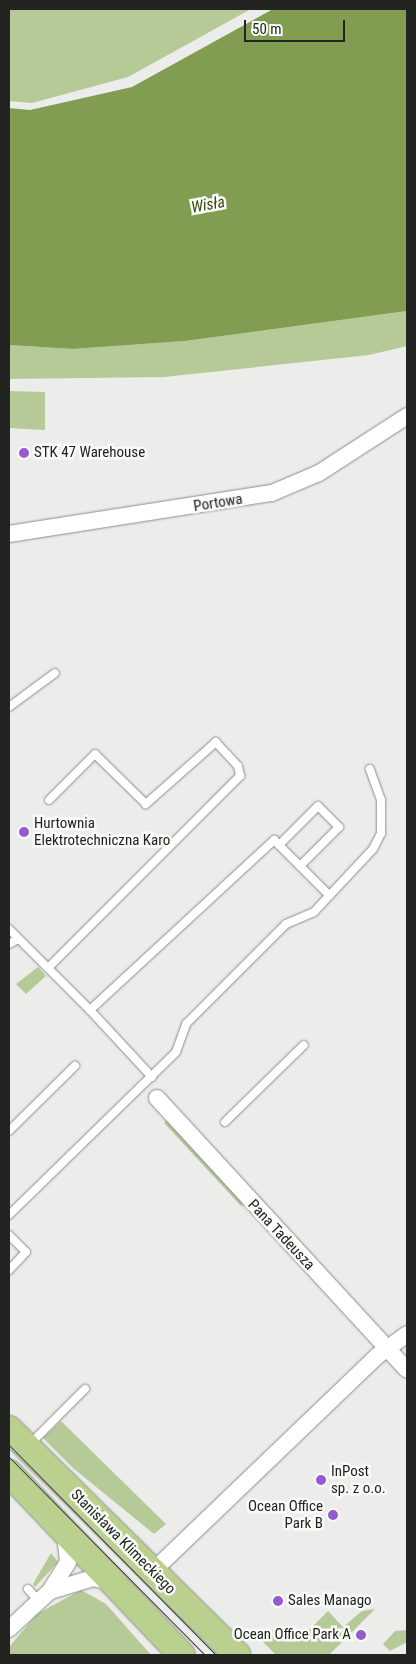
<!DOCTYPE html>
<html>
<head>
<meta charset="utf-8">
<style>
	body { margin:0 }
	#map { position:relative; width:416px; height:1664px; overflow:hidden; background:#ecedea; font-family:"Roboto Condensed",sans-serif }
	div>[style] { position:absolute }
	.green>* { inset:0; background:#b6ca98 }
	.water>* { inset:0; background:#819d52 }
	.roads { filter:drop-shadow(0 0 1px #8b8d89) drop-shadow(0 0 1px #8b8d89) }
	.lane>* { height:8px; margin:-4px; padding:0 4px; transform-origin:4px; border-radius:4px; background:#fff }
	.street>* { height:16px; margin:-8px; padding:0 8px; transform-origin:8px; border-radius:8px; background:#fff }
	.primary>* { height:26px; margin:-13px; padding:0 13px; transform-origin:13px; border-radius:13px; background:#bad08f }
	.tram>* { height:1px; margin:-0.5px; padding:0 0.5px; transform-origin:0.5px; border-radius:0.5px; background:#373836 }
	.dots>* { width:14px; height:14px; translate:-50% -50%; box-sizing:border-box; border:2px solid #f9fbf7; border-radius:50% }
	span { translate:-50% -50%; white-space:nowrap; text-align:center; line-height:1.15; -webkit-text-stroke:5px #f9fbf7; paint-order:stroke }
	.poi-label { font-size:15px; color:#232422 }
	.left { translate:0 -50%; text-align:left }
	.right { translate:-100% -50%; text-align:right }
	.street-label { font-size:15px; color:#232422 }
	.water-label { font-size:16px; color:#364811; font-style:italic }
	.frame { position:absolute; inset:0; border:10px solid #232422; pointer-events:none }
	.scale { position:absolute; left:244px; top:20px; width:101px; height:22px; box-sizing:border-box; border:2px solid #232422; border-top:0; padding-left:6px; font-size:15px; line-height:18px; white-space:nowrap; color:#232422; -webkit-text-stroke:4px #f9fbf7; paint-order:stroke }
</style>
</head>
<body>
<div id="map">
	<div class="green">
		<i style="clip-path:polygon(9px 9px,251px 9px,128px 77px,32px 103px,9px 101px)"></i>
		<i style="clip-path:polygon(407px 311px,407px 346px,369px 355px,164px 377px,9px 379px,9px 345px,73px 349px,185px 341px)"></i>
		<i style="clip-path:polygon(9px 391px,45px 392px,45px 430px,9px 428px)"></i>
		<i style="clip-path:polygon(38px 967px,46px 976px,26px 994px,16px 984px)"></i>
		<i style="clip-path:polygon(167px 1120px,242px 1202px,242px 1207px,164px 1123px)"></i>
		<i style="clip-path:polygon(61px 1421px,166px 1524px,154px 1534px,73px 1468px,43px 1438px)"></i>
		<i style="clip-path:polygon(26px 1521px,58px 1562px,35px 1587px,33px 1584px,51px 1553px)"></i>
		<i style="clip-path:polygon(81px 1590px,106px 1604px,151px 1655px,9px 1655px,9px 1647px,37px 1614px)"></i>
		<i style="clip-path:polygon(375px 1609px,329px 1655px,276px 1655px,262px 1641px,277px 1626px,296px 1634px,308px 1631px,328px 1611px,343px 1627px,362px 1611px)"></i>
		<i style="clip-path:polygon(407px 1630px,407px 1642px,390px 1651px,383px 1644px,395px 1631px)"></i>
	</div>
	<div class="water">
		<i style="clip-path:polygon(273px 9px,407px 9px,407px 311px,185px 341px,73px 349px,9px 345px,9px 108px,30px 110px,132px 87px)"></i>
	</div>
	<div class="roads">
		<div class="lane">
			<i style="left:9px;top:707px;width:57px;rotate:-36.5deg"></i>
			<i style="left:279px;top:845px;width:55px;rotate:-45deg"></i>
			<i style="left:318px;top:806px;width:30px;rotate:45deg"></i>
			<i style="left:339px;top:827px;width:55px;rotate:135deg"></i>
			<i style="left:9px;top:929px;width:115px;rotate:45deg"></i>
			<i style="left:9px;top:944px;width:10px;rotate:-29deg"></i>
			<i style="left:48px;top:968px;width:272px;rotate:-45deg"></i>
			<i style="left:240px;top:776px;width:10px;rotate:-101deg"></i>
			<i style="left:238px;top:766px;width:33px;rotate:-133deg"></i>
			<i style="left:216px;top:742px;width:94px;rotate:138.5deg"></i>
			<i style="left:146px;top:804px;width:71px;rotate:-135.6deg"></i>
			<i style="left:95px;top:754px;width:65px;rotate:135deg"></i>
			<i style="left:152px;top:1077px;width:91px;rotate:-132.8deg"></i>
			<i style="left:90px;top:1010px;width:251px;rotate:-42.7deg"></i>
			<i style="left:274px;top:840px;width:78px;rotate:45deg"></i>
			<i style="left:225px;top:1122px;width:110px;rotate:-44.3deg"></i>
			<i style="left:9px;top:1131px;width:93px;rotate:-44.6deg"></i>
			<i style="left:9px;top:1215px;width:233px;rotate:-44.3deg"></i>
			<i style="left:176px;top:1052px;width:30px;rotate:-70deg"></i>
			<i style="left:186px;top:1024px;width:141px;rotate:-45deg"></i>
			<i style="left:286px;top:924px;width:30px;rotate:-23deg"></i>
			<i style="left:314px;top:912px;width:86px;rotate:-46.9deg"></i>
			<i style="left:373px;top:849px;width:18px;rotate:-63deg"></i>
			<i style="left:381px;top:833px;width:33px;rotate:-90deg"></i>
			<i style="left:381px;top:800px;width:33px;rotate:-110deg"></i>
			<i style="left:9px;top:1235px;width:24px;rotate:45deg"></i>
			<i style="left:26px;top:1252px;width:25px;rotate:133deg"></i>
			<i style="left:30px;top:1444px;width:78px;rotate:-45deg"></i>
			<i style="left:28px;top:1589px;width:15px;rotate:48deg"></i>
		</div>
		<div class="street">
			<i style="left:9px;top:534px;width:266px;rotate:-8.9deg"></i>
			<i style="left:272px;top:493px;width:51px;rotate:-23.1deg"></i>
			<i style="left:319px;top:473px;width:105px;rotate:-32.9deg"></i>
			<i style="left:157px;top:1098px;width:369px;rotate:47.4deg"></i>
			<i style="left:152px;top:1572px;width:312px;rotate:-43.8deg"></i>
			<i style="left:377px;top:1356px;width:37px;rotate:-36deg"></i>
			<i style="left:50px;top:1591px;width:34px;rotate:-58deg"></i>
			<i style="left:68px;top:1562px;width:27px;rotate:-96deg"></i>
			<i style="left:9px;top:1629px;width:56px;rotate:-42.8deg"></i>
			<i style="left:50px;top:1591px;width:45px;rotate:-16.8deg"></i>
			<i style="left:93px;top:1578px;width:18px;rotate:13deg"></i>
		</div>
		<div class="primary">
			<i style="left:9px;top:1429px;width:321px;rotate:44.7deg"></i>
			<i style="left:9px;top:1473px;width:251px;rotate:46.5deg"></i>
		</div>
	</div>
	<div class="tram">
		<i style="left:9px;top:1445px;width:295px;rotate:45.4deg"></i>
		<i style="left:9px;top:1457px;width:279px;rotate:45.3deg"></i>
	</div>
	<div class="dots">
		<i style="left:24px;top:453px;background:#9759cf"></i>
		<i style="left:24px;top:832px;background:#9759cf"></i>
		<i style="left:321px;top:1480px;background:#9759cf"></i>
		<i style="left:333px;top:1515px;background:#9759cf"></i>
		<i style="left:278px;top:1601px;background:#9759cf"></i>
		<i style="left:361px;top:1635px;background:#9759cf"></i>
	</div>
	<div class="poi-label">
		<span class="left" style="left:34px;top:453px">STK 47 Warehouse</span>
		<span class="left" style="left:34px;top:832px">Hurtownia<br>Elektrotechniczna Karo</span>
		<span class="left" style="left:331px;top:1480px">InPost<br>sp. z o.o.</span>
		<span class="right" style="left:323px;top:1515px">Ocean Office<br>Park B</span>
		<span class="left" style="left:288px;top:1601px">Sales Manago</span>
		<span class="right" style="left:351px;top:1635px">Ocean Office Park A</span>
	</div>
	<div class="street-label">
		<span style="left:218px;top:503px;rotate:-9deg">Portowa</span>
		<span style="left:281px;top:1235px;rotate:47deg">Pana Tadeusza</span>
		<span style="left:123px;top:1542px;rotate:45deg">Stanisława Klimeckiego</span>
	</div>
	<div class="water-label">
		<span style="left:208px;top:205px;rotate:-10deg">Wisła</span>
	</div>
	<div class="frame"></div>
	<div class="scale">50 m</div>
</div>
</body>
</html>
